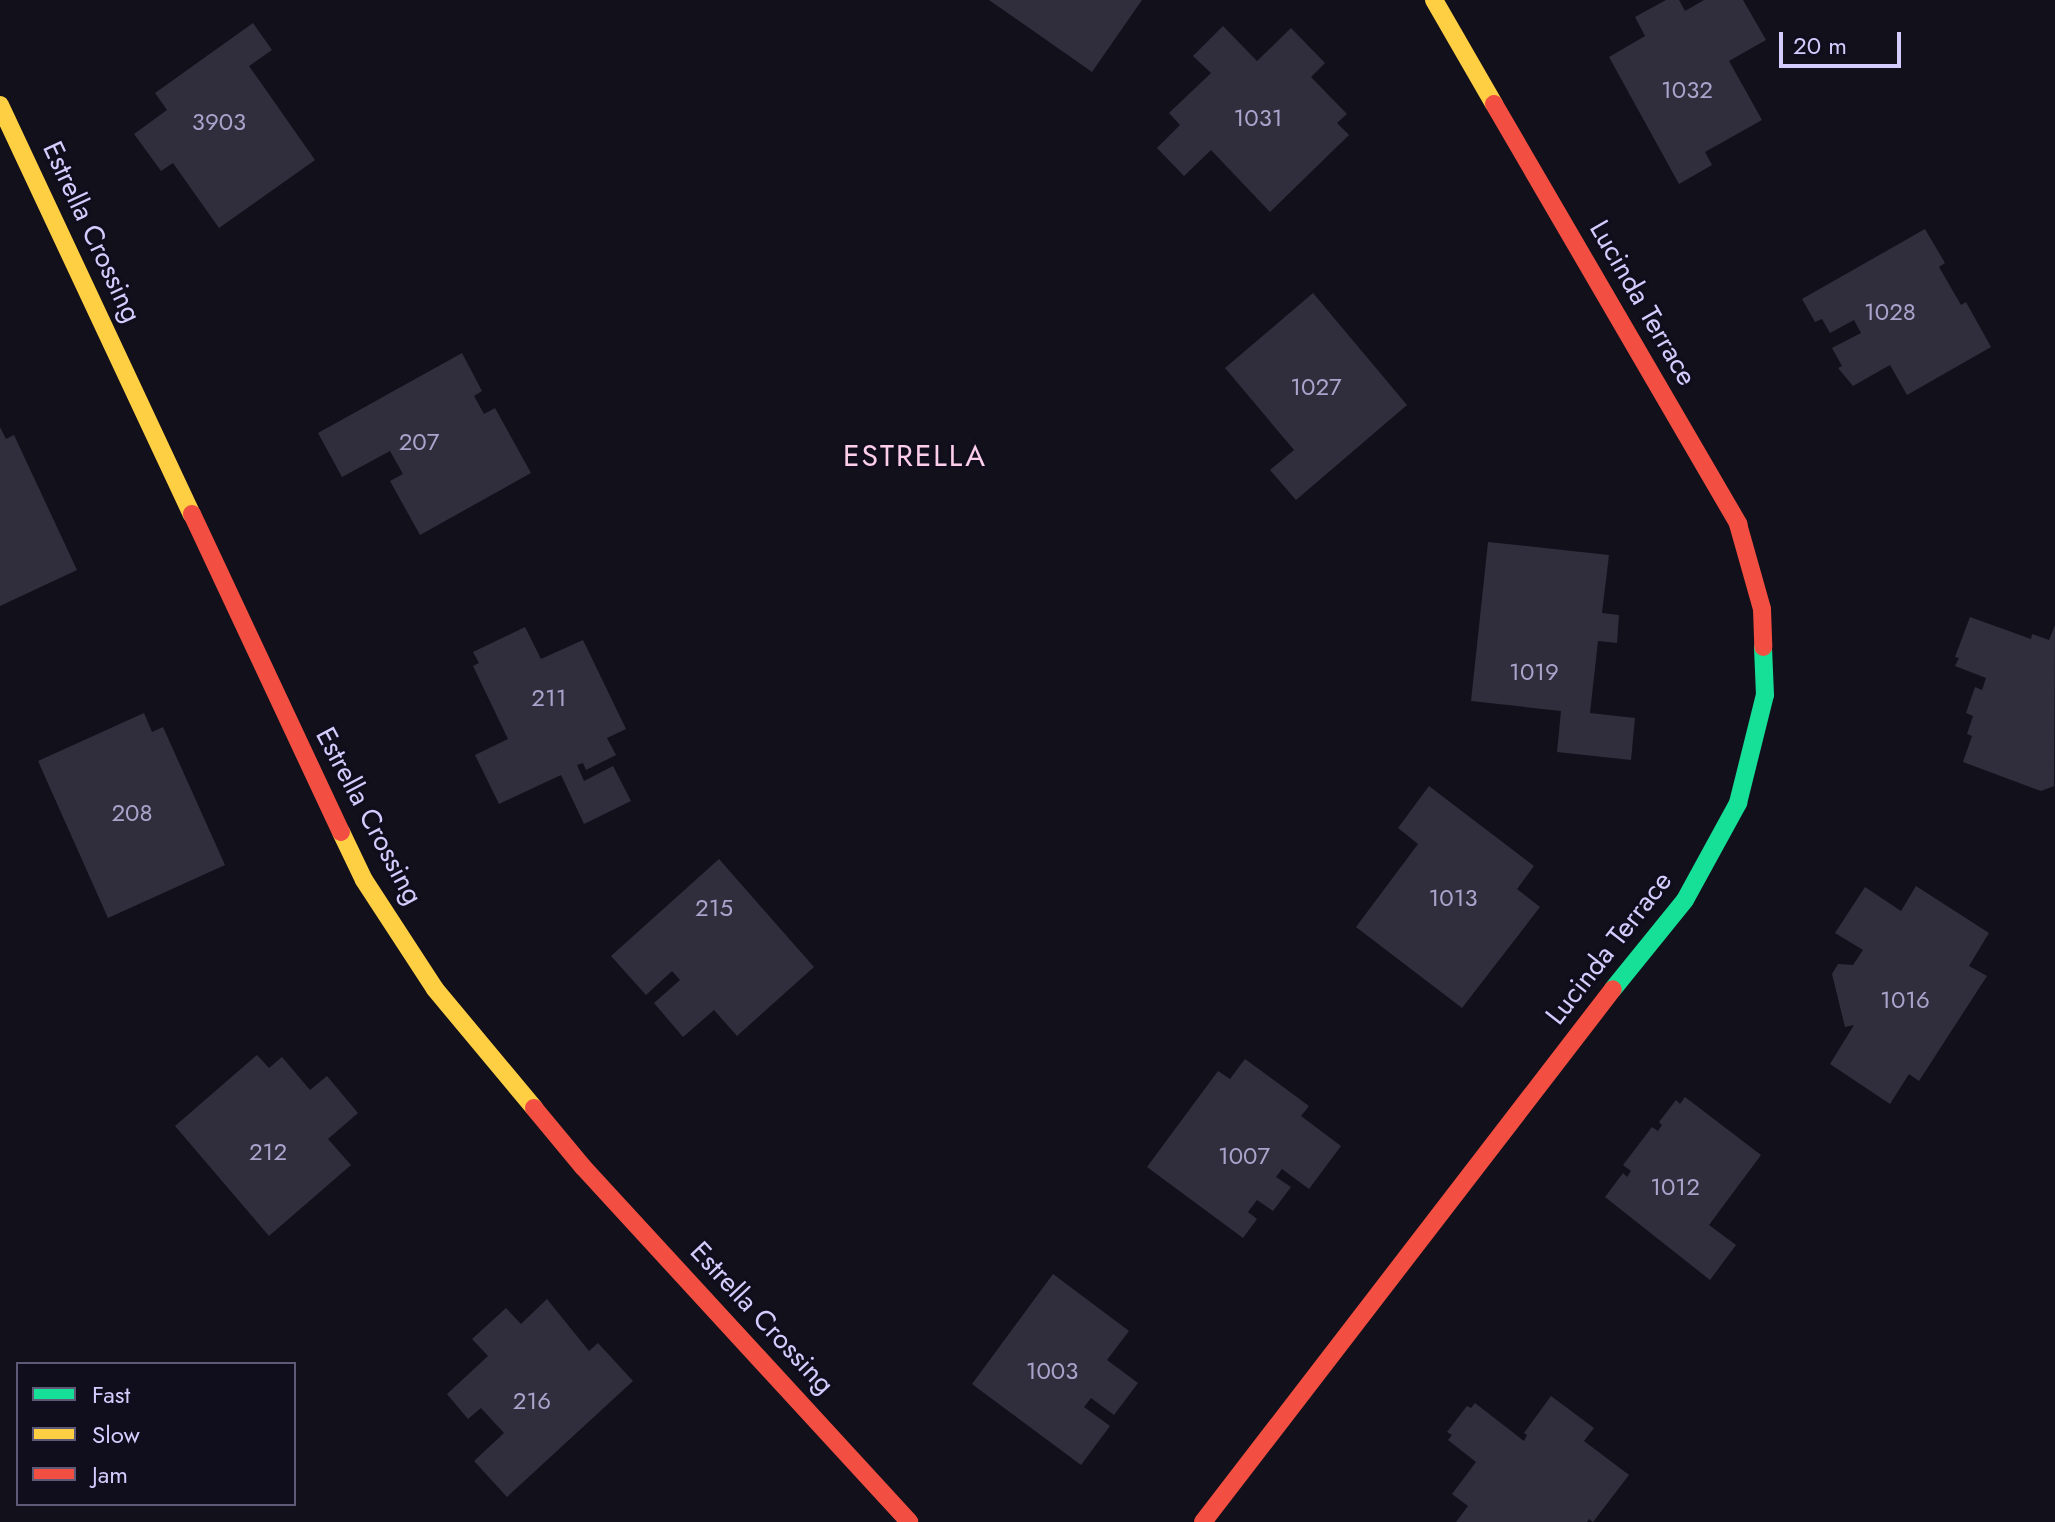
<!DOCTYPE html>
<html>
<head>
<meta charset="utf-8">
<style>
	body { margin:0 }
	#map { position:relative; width:2055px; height:1522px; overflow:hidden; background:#12101a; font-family:Jost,sans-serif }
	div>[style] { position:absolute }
	.building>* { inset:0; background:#302e3c }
	.fast>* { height:18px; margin:-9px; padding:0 9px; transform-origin:9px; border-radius:9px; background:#16e098 }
	.slow>* { height:18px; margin:-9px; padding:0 9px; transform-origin:9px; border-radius:9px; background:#ffcf43 }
	.jam>* { height:18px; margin:-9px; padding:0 9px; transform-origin:9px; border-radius:9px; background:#f24e42 }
	span { translate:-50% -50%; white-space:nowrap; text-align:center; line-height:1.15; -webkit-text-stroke:6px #100d1d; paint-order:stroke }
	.number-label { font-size:24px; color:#aaa4cc }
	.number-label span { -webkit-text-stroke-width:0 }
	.street-label { font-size:28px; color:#d3ccfc }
	.neighbourhood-label { font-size:30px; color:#fcceea; letter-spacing:2px }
	.legend { position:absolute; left:16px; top:1362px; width:280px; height:144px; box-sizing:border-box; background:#100d1d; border:2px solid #5e5976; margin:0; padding:10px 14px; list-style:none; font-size:24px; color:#d3ccfc }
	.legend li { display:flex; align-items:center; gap:16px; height:40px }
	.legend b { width:40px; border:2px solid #5e5976 }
	.scale { position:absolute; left:1779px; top:32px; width:122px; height:36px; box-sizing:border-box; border:4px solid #d3ccfc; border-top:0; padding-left:10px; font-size:24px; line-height:28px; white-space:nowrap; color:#d3ccfc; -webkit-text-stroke:6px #100d1d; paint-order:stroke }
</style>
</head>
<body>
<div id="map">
	<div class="building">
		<i style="clip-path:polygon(989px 0,1142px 0,1092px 72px)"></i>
		<i style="clip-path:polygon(1666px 0,1679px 0,1685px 11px,1704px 0,1743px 0,1766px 40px,1729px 61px,1762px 120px,1705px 152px,1712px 165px,1679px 184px,1609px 57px,1645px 36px,1635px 17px)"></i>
		<i style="clip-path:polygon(253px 23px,272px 50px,249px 66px,315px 160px,219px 228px,173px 163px,161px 171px,134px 134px,167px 110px,155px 93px)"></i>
		<i style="clip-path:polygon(1223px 26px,1257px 61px,1291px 28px,1325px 63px,1311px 77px,1347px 114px,1337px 123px,1349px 135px,1270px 212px,1211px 150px,1184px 176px,1157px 148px,1180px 125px,1169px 113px,1211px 73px,1193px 56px)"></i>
		<i style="clip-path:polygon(1925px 229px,1945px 263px,1939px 267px,1961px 305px,1966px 302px,1991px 347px,1907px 395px,1890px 365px,1853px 386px,1838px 368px,1842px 366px,1832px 348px,1861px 333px,1854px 320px,1830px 333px,1822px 319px,1815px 322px,1802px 299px)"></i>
		<i style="clip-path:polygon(1313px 293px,1407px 405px,1296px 500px,1270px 470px,1294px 450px,1225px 368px)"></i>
		<i style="clip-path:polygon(462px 353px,482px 391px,474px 396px,484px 414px,495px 408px,531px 473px,420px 535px,390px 481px,403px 474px,390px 451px,342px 477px,318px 433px)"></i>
		<i style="clip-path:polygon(0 427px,6px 439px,14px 435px,77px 570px,0 606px)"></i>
		<i style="clip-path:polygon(1488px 542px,1609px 555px,1602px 613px,1619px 615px,1617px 643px,1598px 641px,1590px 713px,1635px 718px,1631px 760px,1557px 752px,1561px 711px,1471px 701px)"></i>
		<i style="clip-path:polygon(1970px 617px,2031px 639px,2032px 634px,2049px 640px,2055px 625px,2054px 786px,2041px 791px,1963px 762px,1972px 736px,1967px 734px,1973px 716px,1966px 713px,1975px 687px,1982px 690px,1986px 678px,1955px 666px,1959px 658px,1955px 657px)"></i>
		<i style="clip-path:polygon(525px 627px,541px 659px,583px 640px,626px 729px,607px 738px,616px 755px,586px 770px,583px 763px,577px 765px,584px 781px,613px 766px,631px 801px,584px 824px,561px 775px,499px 804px,475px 755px,508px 739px,473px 666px,479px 663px,473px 652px)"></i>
		<i style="clip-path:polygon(144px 713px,152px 732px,163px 727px,225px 865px,108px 918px,38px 761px)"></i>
		<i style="clip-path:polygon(1429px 786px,1534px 866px,1517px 889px,1540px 907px,1462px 1008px,1356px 927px,1418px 844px,1398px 828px)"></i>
		<i style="clip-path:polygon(719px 859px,814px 967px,737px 1036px,714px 1010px,683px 1037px,654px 1003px,680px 980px,672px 971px,646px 995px,611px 956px)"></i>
		<i style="clip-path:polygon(1916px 886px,1989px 933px,1969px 966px,1987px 976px,1919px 1081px,1909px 1074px,1890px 1104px,1830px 1064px,1854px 1025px,1845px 1027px,1832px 974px,1838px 964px,1853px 965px,1863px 950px,1835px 933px,1865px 887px,1901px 911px)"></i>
		<i style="clip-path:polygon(257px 1055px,269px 1068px,282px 1057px,310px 1090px,327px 1076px,358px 1113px,328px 1139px,351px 1165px,269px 1236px,175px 1126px)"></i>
		<i style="clip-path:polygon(1245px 1059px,1309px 1106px,1301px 1116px,1341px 1146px,1309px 1189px,1282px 1169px,1276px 1177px,1291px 1187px,1273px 1211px,1257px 1200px,1248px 1212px,1257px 1219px,1243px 1238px,1147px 1167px,1218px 1071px,1230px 1079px)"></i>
		<i style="clip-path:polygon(1685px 1097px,1761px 1155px,1709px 1225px,1736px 1245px,1710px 1280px,1605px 1197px,1623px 1173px,1627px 1177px,1631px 1171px,1623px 1165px,1652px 1127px,1658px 1131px,1662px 1125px,1659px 1122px,1676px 1100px,1680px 1104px)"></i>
		<i style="clip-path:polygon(1053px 1274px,1129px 1331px,1107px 1360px,1138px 1383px,1114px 1415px,1091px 1398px,1084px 1407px,1110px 1426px,1081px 1465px,972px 1384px)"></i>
		<i style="clip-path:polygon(547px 1299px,589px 1351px,598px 1343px,633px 1381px,507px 1497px,474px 1461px,504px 1433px,481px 1408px,468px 1419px,447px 1394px,488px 1356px,472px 1339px,506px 1308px,521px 1324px)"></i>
		<i style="clip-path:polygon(1551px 1396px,1594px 1428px,1584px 1441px,1629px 1475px,1593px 1522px,1589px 1519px,1587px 1522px,1456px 1522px,1468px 1506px,1452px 1494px,1476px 1462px,1448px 1440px,1452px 1435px,1447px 1432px,1467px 1406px,1471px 1408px,1475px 1403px,1524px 1441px,1527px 1435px,1524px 1433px)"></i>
	</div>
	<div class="fast">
		<i style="left:1613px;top:989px;width:114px;rotate:-51deg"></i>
		<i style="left:1685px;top:900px;width:111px;rotate:-61.3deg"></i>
		<i style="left:1738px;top:803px;width:111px;rotate:-76deg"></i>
		<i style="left:1765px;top:695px;width:48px;rotate:-92.4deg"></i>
	</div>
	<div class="slow">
		<i style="left:1434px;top:0;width:120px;rotate:60deg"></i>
		<i style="left:0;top:105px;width:452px;rotate:64.9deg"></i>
		<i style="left:341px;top:832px;width:53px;rotate:64.4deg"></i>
		<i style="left:364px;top:880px;width:130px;rotate:56.9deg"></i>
		<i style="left:435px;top:989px;width:155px;rotate:50.2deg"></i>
	</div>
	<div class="jam">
		<i style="left:1494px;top:104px;width:486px;rotate:59.8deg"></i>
		<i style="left:1738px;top:524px;width:88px;rotate:74.2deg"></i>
		<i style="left:1762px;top:609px;width:38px;rotate:88deg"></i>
		<i style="left:192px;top:514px;width:351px;rotate:64.9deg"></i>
		<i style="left:534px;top:1108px;width:77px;rotate:50.3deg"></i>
		<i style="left:583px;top:1167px;width:482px;rotate:47.4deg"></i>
		<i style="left:1203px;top:1522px;width:672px;rotate:-52.43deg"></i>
	</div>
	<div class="number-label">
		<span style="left:1687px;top:90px">1032</span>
		<span style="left:1258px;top:118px">1031</span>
		<span style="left:219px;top:122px">3903</span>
		<span style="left:1890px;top:312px">1028</span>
		<span style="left:1316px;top:387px">1027</span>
		<span style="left:419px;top:442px">207</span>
		<span style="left:1534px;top:672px">1019</span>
		<span style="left:549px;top:698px">211</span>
		<span style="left:132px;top:813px">208</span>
		<span style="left:1453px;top:898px">1013</span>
		<span style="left:714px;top:908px">215</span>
		<span style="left:1905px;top:1000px">1016</span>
		<span style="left:268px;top:1152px">212</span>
		<span style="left:1244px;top:1156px">1007</span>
		<span style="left:1675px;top:1187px">1012</span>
		<span style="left:1052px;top:1371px">1003</span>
		<span style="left:532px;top:1401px">216</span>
	</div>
	<div class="street-label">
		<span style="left:92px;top:232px;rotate:65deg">Estrella Crossing</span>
		<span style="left:1643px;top:303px;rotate:60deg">Lucinda Terrace</span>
		<span style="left:369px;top:816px;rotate:62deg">Estrella Crossing</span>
		<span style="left:1609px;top:948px;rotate:-52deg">Lucinda Terrace</span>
		<span style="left:762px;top:1318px;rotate:47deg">Estrella Crossing</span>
	</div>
	<div class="neighbourhood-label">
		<span style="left:915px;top:456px">ESTRELLA</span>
	</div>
	<ul class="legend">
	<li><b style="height:10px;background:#16e098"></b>Fast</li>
	<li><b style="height:10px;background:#ffcf43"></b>Slow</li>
	<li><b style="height:10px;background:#f24e42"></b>Jam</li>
	</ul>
	<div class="scale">20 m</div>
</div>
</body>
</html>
